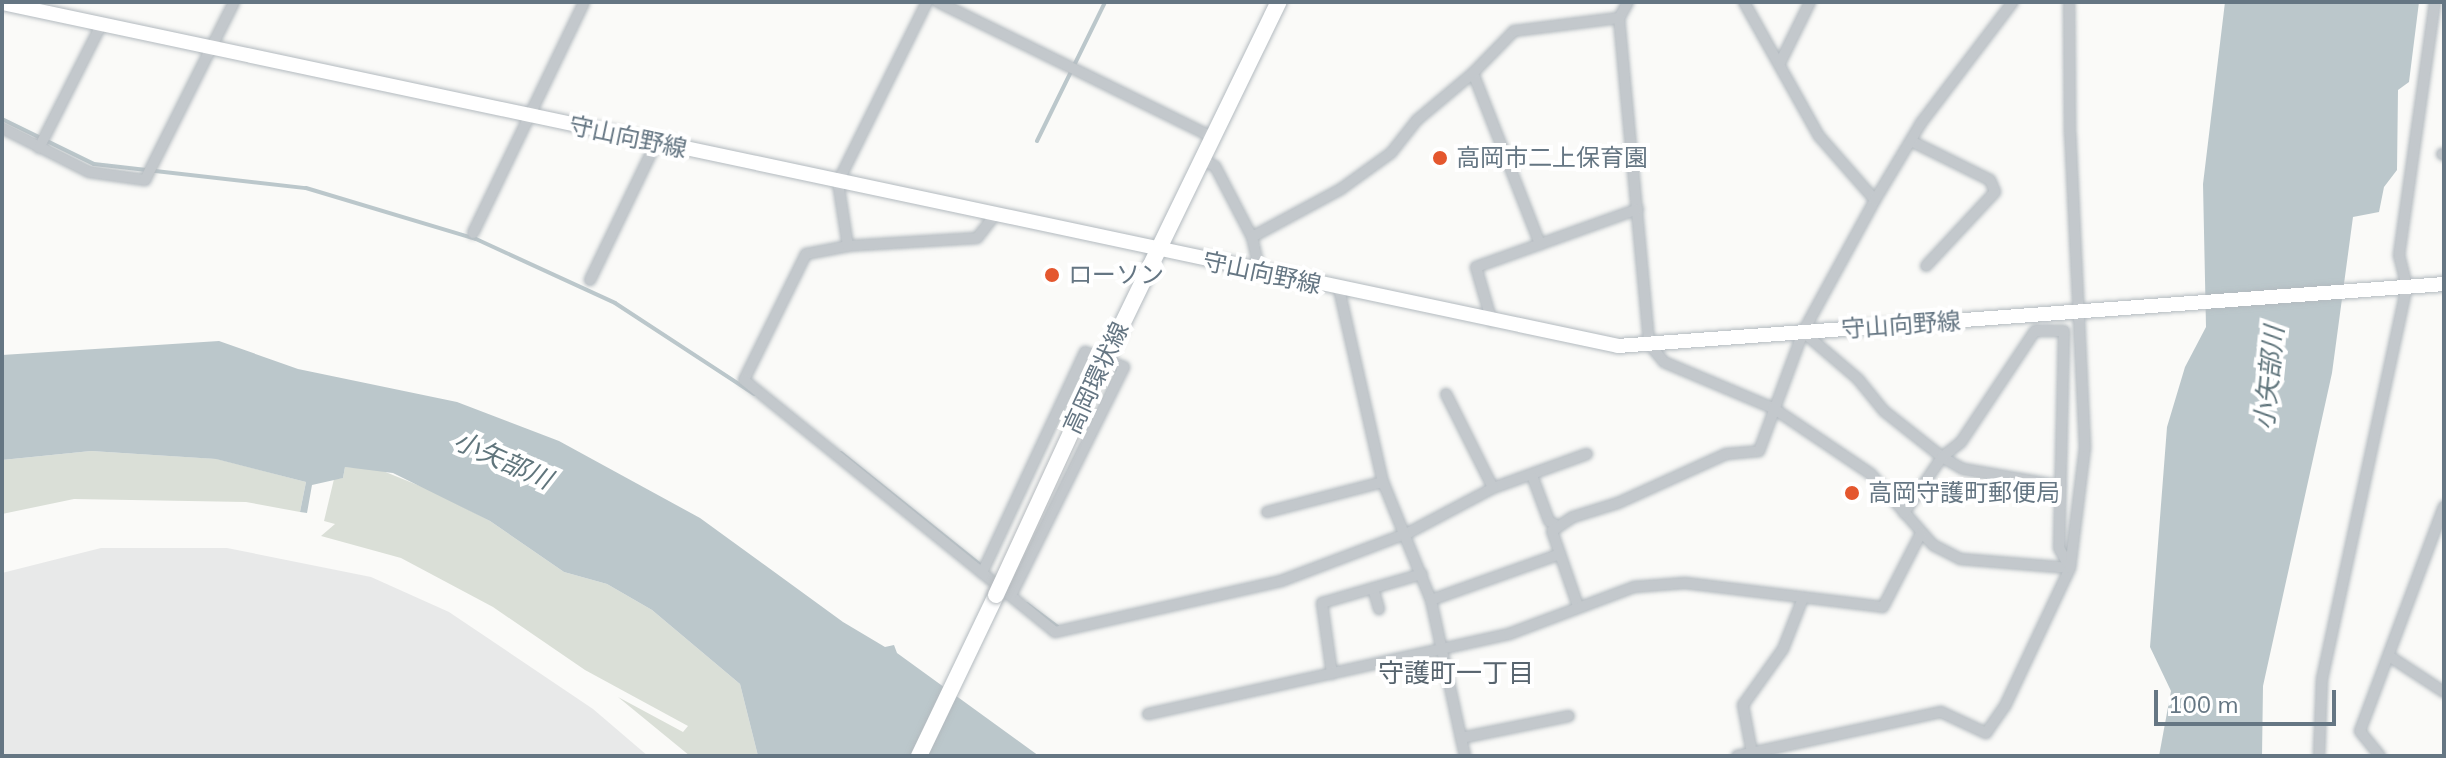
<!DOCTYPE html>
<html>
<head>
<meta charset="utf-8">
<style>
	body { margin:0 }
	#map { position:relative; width:2446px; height:758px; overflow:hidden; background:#fafaf8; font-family:Mulish,"Noto Sans JP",sans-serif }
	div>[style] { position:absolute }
	.built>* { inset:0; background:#e8e9e9 }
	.green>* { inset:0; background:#dadfd7 }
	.water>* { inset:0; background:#bbc7cb }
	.stream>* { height:4px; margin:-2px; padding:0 2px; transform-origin:2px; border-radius:2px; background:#bbc7cb }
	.roads { filter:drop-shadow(0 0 2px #b3babf) drop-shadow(0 0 2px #b3babf) }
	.street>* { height:10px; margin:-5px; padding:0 5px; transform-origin:5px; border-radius:5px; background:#c3c8cc }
	.secondary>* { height:14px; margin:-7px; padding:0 7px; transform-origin:7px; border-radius:7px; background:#fff }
	.primary>* { height:16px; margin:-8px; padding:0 8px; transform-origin:8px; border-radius:8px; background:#fff }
	.bridges { filter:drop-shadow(0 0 2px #b5babe) drop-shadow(0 0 2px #b5babe) }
	.primary-bridge>* { height:16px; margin:-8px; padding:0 8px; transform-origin:8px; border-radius:8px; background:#fff }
	.dots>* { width:22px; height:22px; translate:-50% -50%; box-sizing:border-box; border:4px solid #fff; border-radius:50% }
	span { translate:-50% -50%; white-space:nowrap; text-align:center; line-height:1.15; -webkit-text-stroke:8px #fff; paint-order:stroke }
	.street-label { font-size:24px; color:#657683 }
	.poi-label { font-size:24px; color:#657683 }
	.left { translate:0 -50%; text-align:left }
	.water-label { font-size:26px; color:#60757c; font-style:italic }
	.neighbourhood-label { font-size:26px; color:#57646e }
	.frame { position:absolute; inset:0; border:4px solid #657683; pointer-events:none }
	.scale { position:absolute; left:2154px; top:690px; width:182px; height:36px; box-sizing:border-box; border:4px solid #657683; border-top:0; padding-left:10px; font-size:24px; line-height:28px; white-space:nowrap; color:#657683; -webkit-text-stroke:6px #fff; paint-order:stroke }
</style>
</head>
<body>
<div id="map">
	<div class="built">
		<i style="clip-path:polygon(101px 548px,227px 548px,371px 577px,449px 612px,593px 709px,648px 756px,2px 756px,2px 573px)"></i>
	</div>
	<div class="green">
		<i style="clip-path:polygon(91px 451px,217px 459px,306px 482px,300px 512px,246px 502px,74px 499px,2px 514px,2px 460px)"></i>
		<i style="clip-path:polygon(345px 467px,378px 469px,430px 490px,490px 521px,564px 572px,607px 584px,652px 610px,740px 684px,758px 756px,690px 756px,618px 697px,683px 732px,688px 726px,585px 670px,493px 607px,401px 558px,321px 536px,335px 524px,324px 521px,334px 479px,343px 478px)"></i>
	</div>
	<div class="water">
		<i style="clip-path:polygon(2225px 2px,2419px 2px,2409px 82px,2398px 90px,2397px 170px,2384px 187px,2379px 212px,2353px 217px,2332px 373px,2263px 686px,2262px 756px,2159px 756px,2171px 691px,2150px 647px,2167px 427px,2185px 367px,2206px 327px,2203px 184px)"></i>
		<i style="clip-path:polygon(219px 341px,298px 369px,457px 402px,559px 441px,700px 518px,843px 622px,885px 647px,894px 645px,897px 653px,1039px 756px,758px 756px,740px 684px,652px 610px,607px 584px,564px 572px,490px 521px,393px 473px,345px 467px,343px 478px,312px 485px,307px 513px,300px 512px,306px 482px,216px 459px,91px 451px,2px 460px,2px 355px)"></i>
	</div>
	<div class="stream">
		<i style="left:2px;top:119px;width:102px;rotate:26.1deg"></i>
		<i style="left:94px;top:164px;width:213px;rotate:6.5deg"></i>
		<i style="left:306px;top:188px;width:177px;rotate:16.7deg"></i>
		<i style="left:476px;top:239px;width:153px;rotate:24.7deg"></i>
		<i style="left:615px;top:303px;width:166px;rotate:33.2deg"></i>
		<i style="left:1037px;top:141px;width:155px;rotate:-63.9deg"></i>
		<i style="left:841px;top:453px;width:184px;rotate:38.8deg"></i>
		<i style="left:1027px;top:604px;width:39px;rotate:37deg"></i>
	</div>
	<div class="roads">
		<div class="street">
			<i style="left:938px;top:2px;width:305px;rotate:26.2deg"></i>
			<i style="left:1628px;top:2px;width:18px;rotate:119deg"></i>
			<i style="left:1619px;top:18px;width:327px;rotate:84.7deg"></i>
			<i style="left:1649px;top:344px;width:23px;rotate:50deg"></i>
			<i style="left:1664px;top:362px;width:118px;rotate:22.9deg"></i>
			<i style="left:1773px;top:408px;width:118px;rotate:34deg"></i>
			<i style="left:1871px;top:474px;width:94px;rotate:48.9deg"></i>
			<i style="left:1933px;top:545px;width:30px;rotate:27deg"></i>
			<i style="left:1960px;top:559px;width:110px;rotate:4.7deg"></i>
			<i style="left:1744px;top:2px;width:154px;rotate:60.8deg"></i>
			<i style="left:1819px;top:136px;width:85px;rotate:48.8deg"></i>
			<i style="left:1780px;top:63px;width:68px;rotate:-63.8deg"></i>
			<i style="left:1473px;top:73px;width:184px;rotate:68.6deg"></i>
			<i style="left:2px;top:128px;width:97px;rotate:26.8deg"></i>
			<i style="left:89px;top:172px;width:57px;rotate:8.1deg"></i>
			<i style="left:145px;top:180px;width:199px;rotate:-63.4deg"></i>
			<i style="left:1911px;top:141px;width:88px;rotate:26.3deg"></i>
			<i style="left:1990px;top:180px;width:13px;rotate:67deg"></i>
			<i style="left:1995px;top:192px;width:101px;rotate:133deg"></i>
			<i style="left:39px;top:148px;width:138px;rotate:-63.2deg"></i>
			<i style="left:2442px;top:154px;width:2px;rotate:27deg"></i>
			<i style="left:1201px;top:160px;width:15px;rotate:23deg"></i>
			<i style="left:1215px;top:166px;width:80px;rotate:62.5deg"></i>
			<i style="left:1252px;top:237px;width:37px;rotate:77deg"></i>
			<i style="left:995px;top:215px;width:29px;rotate:128deg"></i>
			<i style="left:977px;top:238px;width:129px;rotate:176.5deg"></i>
			<i style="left:848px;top:246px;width:43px;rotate:169.2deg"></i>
			<i style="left:806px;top:254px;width:140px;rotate:116.2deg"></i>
			<i style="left:744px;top:380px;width:400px;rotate:39deg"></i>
			<i style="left:1055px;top:632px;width:232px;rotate:-12.7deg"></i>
			<i style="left:1281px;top:581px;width:136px;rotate:-20.7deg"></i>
			<i style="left:1408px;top:533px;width:96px;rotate:-27.9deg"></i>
			<i style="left:1493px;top:488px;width:100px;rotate:-19.9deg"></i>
			<i style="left:473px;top:233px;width:256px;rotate:-64.3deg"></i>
			<i style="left:1252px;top:237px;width:101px;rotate:-28.3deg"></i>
			<i style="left:1341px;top:189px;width:62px;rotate:-35.8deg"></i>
			<i style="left:1391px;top:153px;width:42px;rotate:-51.8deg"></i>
			<i style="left:1417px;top:120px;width:73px;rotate:-40deg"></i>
			<i style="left:1473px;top:73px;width:59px;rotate:-45.7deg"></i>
			<i style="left:1514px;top:31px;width:106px;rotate:-7.1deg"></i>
			<i style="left:848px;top:246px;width:65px;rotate:-98.9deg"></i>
			<i style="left:838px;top:182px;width:201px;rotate:-63.7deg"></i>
			<i style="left:590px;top:280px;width:152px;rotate:-64.3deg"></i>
			<i style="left:1339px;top:289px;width:198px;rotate:77.2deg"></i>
			<i style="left:1383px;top:482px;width:127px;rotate:67.9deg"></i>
			<i style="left:1431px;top:600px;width:160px;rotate:77.7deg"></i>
			<i style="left:1492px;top:322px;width:57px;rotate:-106.2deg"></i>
			<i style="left:1476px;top:267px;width:172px;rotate:-19.7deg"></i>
			<i style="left:1803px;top:332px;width:72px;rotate:40.5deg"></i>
			<i style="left:1858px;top:379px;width:41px;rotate:50.9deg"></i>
			<i style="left:1884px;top:411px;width:74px;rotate:38.4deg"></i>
			<i style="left:1942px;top:457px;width:24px;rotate:30deg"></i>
			<i style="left:1963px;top:469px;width:99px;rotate:9.8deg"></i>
			<i style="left:1446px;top:394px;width:105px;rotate:63.4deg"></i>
			<i style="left:1533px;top:478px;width:46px;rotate:69.6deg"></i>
			<i style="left:1549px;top:521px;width:8px;rotate:30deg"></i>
			<i style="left:1267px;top:512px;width:120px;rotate:-14.5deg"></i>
			<i style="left:1904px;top:513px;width:68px;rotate:-55.8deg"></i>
			<i style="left:1942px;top:457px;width:24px;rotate:-38deg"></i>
			<i style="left:1961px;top:442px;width:133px;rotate:-56.3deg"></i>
			<i style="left:2035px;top:331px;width:29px"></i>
			<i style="left:2064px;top:331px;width:217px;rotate:91.3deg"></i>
			<i style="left:2059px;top:548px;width:21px;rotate:61deg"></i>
			<i style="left:982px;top:573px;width:244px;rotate:-65deg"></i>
			<i style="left:1085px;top:352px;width:42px;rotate:21deg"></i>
			<i style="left:1124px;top:367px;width:255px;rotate:116.3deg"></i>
			<i style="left:1373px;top:588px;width:22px;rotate:74deg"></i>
			<i style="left:1431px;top:600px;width:137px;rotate:-19.6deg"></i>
			<i style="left:1578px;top:606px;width:79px;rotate:-109.1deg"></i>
			<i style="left:1552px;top:531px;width:25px;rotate:-34deg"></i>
			<i style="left:1573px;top:517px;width:47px;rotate:-17.3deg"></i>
			<i style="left:1618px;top:503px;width:119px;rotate:-24.4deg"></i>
			<i style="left:1726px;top:454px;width:33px;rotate:-5deg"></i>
			<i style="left:1759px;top:451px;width:127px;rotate:-69.7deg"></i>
			<i style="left:1803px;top:332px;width:150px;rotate:-61.4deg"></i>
			<i style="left:1875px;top:200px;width:90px;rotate:-59.1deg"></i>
			<i style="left:1921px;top:123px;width:152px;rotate:-52.8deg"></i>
			<i style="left:2389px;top:656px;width:66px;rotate:33.2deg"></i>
			<i style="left:1332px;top:674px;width:72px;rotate:-98deg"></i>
			<i style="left:1322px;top:603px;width:104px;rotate:-16.2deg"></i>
			<i style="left:1148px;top:714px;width:370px;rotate:-12.5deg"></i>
			<i style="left:1509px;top:634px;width:134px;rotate:-20.6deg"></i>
			<i style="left:1634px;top:587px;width:51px;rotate:-4.5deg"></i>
			<i style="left:1685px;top:583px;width:199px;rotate:6.9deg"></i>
			<i style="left:1883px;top:607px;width:83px;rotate:-62.8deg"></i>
			<i style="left:1461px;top:738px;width:110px;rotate:-11.5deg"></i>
			<i style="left:1752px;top:753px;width:49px;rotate:-100.6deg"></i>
			<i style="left:1743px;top:705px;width:69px;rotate:-54.5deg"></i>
			<i style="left:1783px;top:649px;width:55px;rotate:-68.6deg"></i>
			<i style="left:1737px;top:756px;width:209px;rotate:-12.2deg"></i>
			<i style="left:1941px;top:712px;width:50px;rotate:25deg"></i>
			<i style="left:1986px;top:733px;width:33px;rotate:-55deg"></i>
			<i style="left:2005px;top:706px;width:153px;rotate:-64.8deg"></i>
			<i style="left:2070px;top:568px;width:122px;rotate:-82.9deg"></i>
			<i style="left:2085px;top:447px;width:313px;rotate:-92.7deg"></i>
			<i style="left:2070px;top:134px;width:132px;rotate:-90.4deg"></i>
			<i style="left:2319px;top:756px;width:77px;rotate:-87.8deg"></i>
			<i style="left:2322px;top:679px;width:401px;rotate:-77.8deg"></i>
			<i style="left:2407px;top:287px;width:33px;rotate:-104deg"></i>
			<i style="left:2399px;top:255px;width:256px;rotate:-81.9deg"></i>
			<i style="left:2380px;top:756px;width:32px;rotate:-129deg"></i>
			<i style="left:2360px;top:731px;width:240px;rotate:-69.5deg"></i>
		</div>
		<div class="secondary">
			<i style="left:2px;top:3px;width:1652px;rotate:11.98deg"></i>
			<i style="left:1618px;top:346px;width:828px;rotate:-4.29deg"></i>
		</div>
		<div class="primary">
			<i style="left:1097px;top:376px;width:416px;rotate:-64.1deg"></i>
			<i style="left:919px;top:756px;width:178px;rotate:-64.4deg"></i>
		</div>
	</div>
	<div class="bridges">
		<div class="primary-bridge">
			<i style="left:996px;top:595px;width:241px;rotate:-65.2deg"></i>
		</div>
	</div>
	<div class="dots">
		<i style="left:1440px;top:158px;background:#e4572e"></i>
		<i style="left:1052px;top:275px;background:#e4572e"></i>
		<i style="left:1852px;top:493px;background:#e4572e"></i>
	</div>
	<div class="street-label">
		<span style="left:628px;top:137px;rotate:12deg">守山向野線</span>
		<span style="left:1262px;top:273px;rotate:12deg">守山向野線</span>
		<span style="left:1901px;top:325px;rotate:-4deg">守山向野線</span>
		<span style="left:1096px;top:378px;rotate:-65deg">高岡環状線</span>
	</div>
	<div class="poi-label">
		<span class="left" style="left:1456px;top:158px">高岡市二上保育園</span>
		<span class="left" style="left:1068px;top:275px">ローソン</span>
		<span class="left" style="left:1868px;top:493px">高岡守護町郵便局</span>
	</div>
	<div class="water-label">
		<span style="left:2269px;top:378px;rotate:-84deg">小矢部川</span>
		<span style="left:503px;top:460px;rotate:24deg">小矢部川</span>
	</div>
	<div class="neighbourhood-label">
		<span style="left:1456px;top:673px">守護町一丁目</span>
	</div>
	<div class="frame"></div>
	<div class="scale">100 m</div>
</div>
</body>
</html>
